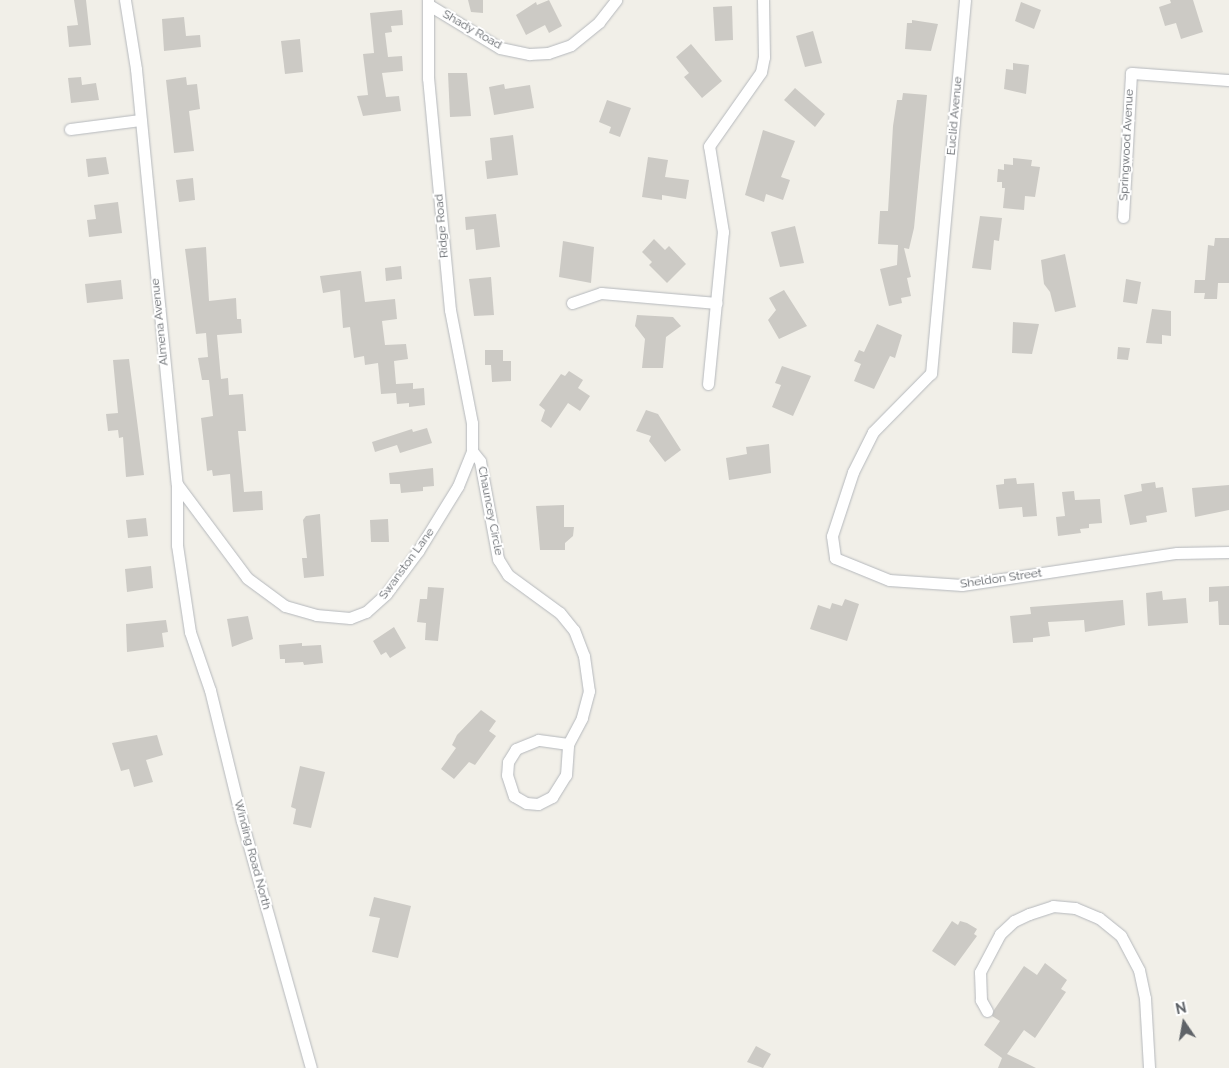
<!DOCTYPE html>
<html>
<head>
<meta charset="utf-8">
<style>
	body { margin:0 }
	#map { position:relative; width:1229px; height:1068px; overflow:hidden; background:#f1efe8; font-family:Raleway,sans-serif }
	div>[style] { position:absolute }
	.building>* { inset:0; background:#cccac5 }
	.roads { filter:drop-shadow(0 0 1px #b5b8bc) drop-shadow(0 0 1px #b5b8bc) }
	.minor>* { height:11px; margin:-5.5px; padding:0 5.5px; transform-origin:5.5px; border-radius:5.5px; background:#fff }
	span { translate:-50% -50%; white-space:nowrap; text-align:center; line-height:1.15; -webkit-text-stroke:4px #fff; paint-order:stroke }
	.street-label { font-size:12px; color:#5f6368 }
	.north { position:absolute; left:1159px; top:998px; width:50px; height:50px; -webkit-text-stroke:4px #fff; paint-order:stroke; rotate:348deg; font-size:14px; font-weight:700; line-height:20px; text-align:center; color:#5f6368 }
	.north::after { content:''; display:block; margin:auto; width:18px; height:22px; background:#5f6368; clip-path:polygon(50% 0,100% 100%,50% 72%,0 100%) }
</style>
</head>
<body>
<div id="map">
	<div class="building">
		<i style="clip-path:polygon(74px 0,86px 0,91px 45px,69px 47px,67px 26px,78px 25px)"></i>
		<i style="clip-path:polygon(468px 0,483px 0,483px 13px,471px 12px)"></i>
		<i style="clip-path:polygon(549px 0,562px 26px,549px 33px,545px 25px,526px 35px,516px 15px,536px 2px,537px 5px)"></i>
		<i style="clip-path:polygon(1170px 0,1193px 0,1203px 32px,1181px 39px,1176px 23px,1165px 26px,1159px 7px,1171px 3px)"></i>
		<i style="clip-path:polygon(1021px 2px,1041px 10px,1034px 29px,1015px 21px)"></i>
		<i style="clip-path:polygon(732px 6px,733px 40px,715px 41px,713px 7px)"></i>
		<i style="clip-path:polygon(402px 10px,403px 25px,391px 26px,392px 32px,385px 33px,388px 57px,402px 56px,403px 71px,382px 73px,386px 97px,399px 96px,401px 111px,363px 116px,357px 96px,368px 95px,363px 54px,374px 53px,370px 13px)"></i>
		<i style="clip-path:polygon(184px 17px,186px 36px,200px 35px,201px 47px,164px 51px,162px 19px)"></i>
		<i style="clip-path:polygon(912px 20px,938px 24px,931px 51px,905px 49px,907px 23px,912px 23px)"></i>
		<i style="clip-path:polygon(813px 31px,822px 63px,805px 67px,796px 36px)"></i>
		<i style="clip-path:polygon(300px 39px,303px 72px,285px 74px,281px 41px)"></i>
		<i style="clip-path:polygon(691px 44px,722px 81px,702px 98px,684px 77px,689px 73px,676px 57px)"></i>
		<i style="clip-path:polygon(1013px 63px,1029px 65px,1026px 94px,1004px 89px,1006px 69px,1013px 70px)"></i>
		<i style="clip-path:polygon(448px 73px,467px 73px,471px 116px,450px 117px)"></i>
		<i style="clip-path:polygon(81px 77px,82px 85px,96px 83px,99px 100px,71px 103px,68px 78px)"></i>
		<i style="clip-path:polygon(186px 77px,187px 85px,197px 84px,200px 109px,189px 111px,194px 151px,174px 153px,166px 80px)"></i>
		<i style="clip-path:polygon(504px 84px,505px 89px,530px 85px,534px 108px,494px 115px,489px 87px)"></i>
		<i style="clip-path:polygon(795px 88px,825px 114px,815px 127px,784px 100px)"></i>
		<i style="clip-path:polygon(903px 93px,927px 95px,914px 228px,909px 249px,904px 248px,911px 277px,907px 278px,911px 296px,901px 298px,902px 303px,889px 306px,880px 269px,897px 265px,898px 245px,878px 244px,880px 211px,888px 211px,893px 126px,897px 100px,902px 100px)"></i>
		<i style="clip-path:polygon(607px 100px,631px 108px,620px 137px,609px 133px,611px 127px,599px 122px)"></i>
		<i style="clip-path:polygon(763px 130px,795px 141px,781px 177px,790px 180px,783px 200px,766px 194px,764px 202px,745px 195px)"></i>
		<i style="clip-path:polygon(513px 135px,518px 175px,487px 179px,485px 161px,492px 160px,490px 138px)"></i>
		<i style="clip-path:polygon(106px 157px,109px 174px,88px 177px,86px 159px)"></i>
		<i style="clip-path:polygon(648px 157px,668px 160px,665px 177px,689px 180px,686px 199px,662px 195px,662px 200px,642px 197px)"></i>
		<i style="clip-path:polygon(1013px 158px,1032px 160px,1031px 166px,1040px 167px,1035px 197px,1025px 196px,1024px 210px,1003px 208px,1005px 188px,1002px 188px,1002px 182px,997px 182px,998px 169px,1004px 170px,1004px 164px,1013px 165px)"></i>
		<i style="clip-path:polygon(193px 178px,195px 200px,179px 202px,176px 180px)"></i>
		<i style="clip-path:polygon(118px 202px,122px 233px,89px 237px,87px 220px,96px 219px,94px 205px)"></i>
		<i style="clip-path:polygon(496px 214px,500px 247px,476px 250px,474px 229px,466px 230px,465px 217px)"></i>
		<i style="clip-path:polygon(980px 216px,1002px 218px,999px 241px,994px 240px,991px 270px,972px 268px)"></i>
		<i style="clip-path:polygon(795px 226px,804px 263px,780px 267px,771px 232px)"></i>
		<i style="clip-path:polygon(1215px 238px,1229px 238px,1229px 283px,1218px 283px,1217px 299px,1204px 299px,1205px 293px,1194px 293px,1195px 280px,1205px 280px,1208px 245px,1214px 246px)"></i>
		<i style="clip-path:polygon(654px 239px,665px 250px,669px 246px,686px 264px,667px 283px,649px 265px,652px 262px,642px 252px)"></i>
		<i style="clip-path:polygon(563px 241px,594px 247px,591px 283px,559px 277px)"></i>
		<i style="clip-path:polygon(206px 247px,209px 301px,236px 298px,237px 319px,241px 319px,242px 333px,217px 335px,221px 379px,228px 378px,229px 395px,243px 394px,246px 431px,238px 431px,244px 492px,262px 491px,263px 510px,233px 512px,230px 474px,213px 476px,212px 470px,207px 471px,201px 418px,213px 416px,209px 380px,202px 380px,198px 358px,208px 357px,206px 333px,196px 334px,185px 249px)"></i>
		<i style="clip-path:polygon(1065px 254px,1076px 307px,1055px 312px,1050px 292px,1044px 284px,1041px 260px)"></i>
		<i style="clip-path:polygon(401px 266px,402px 279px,386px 281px,385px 268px)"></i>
		<i style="clip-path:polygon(361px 271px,365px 302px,395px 299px,397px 319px,382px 321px,385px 345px,406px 344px,408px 359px,394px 361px,396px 384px,413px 383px,413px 389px,424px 388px,425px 405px,409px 407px,409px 403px,397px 404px,396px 393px,381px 394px,378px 363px,365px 365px,364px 356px,354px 358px,350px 327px,343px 328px,340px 290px,323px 293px,320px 276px)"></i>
		<i style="clip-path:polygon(491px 277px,494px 315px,474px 316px,469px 279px)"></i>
		<i style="clip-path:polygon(1126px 279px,1141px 282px,1137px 304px,1123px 302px)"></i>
		<i style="clip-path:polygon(121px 280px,123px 299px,87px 303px,85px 284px)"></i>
		<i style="clip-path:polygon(784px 290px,807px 326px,779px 339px,768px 320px,776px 310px,769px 298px)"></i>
		<i style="clip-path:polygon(1152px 309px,1171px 311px,1171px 336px,1162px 335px,1162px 344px,1146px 343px)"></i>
		<i style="clip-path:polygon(637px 315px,673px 317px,681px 326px,666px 337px,663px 368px,642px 368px,645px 339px,635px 326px)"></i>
		<i style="clip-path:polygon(1013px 322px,1039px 324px,1032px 354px,1012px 353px)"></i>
		<i style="clip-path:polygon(877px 324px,902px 335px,895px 358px,890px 356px,874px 389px,854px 381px,861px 364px,854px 361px,859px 350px,864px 352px)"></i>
		<i style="clip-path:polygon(1118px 347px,1130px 348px,1128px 360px,1117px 359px)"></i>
		<i style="clip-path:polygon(485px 350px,503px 350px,503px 361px,511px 361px,511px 381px,492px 382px,491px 365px,485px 365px)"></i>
		<i style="clip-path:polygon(129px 359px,144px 475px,126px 477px,123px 437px,119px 438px,118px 430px,108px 431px,106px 414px,118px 413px,113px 360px)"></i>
		<i style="clip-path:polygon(782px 366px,811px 376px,793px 416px,772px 407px,781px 385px,775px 383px)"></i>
		<i style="clip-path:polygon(569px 371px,583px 380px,578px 388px,590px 396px,580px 411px,568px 403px,551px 428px,541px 421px,545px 410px,539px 405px,561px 374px,565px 376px)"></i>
		<i style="clip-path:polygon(646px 410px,658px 414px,681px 450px,665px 462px,649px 441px,651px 436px,636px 431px)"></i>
		<i style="clip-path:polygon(427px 428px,432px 443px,400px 453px,397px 445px,375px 452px,372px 442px,412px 429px,413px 432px)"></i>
		<i style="clip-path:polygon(769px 444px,771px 473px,729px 480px,726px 458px,747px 454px,746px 447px)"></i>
		<i style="clip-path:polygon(433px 468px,434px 486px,423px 487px,423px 491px,401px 493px,400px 484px,390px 484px,389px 473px)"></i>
		<i style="clip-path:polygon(1016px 478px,1017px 484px,1034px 483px,1037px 516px,1023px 517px,1022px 507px,999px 509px,996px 485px,1004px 484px,1004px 479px)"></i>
		<i style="clip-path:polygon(1155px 482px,1156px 488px,1163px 487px,1167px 512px,1146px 516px,1147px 522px,1130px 525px,1124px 495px,1142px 491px,1141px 484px)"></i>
		<i style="clip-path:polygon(1229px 485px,1229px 510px,1195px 517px,1192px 488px)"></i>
		<i style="clip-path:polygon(1074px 491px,1075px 500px,1100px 499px,1102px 523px,1089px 524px,1089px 528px,1080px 529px,1081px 533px,1058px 536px,1056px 517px,1065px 516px,1062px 492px)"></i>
		<i style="clip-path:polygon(564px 505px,564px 527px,574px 527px,573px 536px,565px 543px,565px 550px,540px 550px,536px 506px)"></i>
		<i style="clip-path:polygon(320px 514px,324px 576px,304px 578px,302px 558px,307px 558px,303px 520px,306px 516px)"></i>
		<i style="clip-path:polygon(146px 518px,148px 536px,128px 538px,126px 520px)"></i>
		<i style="clip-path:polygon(388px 519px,389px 542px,371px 542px,370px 520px)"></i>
		<i style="clip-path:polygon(151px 566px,153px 588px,127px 592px,125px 569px)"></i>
		<i style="clip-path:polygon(1229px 586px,1229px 625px,1219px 625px,1218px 601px,1209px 602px,1209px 587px)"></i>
		<i style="clip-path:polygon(428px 587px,444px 588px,438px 641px,425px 640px,426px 623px,417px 622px,420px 599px,427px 599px)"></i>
		<i style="clip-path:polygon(1162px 591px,1163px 600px,1186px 598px,1188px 623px,1148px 626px,1146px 593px)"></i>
		<i style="clip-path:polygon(845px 599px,859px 604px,847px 641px,810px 629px,818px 605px,830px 609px,832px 603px,842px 606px)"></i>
		<i style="clip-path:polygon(1123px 600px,1125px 625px,1085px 632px,1084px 620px,1048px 622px,1050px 636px,1033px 638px,1033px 642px,1013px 643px,1010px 616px,1031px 614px,1030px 607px)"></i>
		<i style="clip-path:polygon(248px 616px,253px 639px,232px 647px,227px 619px)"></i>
		<i style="clip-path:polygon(166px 620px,168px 632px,162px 633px,164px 647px,127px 652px,126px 624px)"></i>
		<i style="clip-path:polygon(394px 627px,406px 648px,390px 658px,386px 652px,381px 655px,373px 641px)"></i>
		<i style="clip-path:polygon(302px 643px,302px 646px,321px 645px,323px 663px,304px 665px,303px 662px,285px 663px,285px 659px,280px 659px,279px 645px)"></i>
		<i style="clip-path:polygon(481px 710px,496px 721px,489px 731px,496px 736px,475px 765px,469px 762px,454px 779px,441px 769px,456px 748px,452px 745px,457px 735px)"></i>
		<i style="clip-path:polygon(157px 735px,163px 755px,146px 760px,153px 782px,134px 787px,129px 769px,121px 771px,112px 743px)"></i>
		<i style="clip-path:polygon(300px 766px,325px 772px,311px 828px,293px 824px,296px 809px,291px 807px)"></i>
		<i style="clip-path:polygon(374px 897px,411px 906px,398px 958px,372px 952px,380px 918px,369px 916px)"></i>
		<i style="clip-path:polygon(952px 921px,958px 925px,960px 921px,967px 923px,977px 929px,974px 934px,977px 936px,955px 966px,932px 951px)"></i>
		<i style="clip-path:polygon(1045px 963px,1067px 980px,1061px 989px,1066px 992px,1035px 1038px,1024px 1030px,1007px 1054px,1036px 1068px,998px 1068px,1002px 1058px,984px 1045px,1000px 1021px,992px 1016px,994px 1010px,1024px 966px,1037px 975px)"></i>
		<i style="clip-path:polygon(756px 1046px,771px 1054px,763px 1068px,747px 1062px)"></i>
	</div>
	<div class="roads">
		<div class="minor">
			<i style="left:125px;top:0;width:70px;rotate:80.9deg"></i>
			<i style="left:136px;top:69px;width:417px;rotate:84.4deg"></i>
			<i style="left:177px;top:484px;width:61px;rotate:90deg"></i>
			<i style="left:177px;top:545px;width:88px;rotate:81.5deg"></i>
			<i style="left:190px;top:632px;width:61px;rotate:71deg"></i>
			<i style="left:210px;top:690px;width:135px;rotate:76.3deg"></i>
			<i style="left:242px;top:821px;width:256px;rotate:74.4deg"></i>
			<i style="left:965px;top:0;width:375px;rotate:95.2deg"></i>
			<i style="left:931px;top:373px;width:83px;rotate:134.5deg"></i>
			<i style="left:873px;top:432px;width:45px;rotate:116.6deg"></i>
			<i style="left:853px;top:472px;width:67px;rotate:108.2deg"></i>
			<i style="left:832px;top:536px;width:22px;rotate:82deg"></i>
			<i style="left:835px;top:558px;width:58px;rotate:22.2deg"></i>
			<i style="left:889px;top:580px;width:73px;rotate:3.9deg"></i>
			<i style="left:962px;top:585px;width:217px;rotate:-8.5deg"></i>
			<i style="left:1177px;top:553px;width:52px;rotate:-1.1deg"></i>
			<i style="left:429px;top:5px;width:83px;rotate:31.2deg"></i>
			<i style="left:500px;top:48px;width:30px;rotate:12deg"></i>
			<i style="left:529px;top:54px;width:19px;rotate:-3deg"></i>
			<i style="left:548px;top:53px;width:24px;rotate:-19deg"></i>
			<i style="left:571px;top:45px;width:36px;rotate:-39deg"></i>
			<i style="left:599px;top:22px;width:28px;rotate:-52deg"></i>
			<i style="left:70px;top:129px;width:71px;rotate:-7.3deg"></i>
			<i style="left:1123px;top:217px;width:144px;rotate:-86.8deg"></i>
			<i style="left:1131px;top:73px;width:98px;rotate:4.1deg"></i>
			<i style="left:572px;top:303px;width:31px;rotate:-19deg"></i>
			<i style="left:601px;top:293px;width:116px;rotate:4.9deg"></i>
			<i style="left:708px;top:384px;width:153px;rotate:-84.4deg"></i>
			<i style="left:723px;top:232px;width:87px;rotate:-99.2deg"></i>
			<i style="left:709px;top:146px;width:90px;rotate:-54.9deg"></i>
			<i style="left:761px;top:72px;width:15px;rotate:-79deg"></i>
			<i style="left:764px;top:57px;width:57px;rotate:-91deg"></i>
			<i style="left:472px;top:451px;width:13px;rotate:51deg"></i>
			<i style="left:480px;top:461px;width:100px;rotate:79.6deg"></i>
			<i style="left:498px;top:559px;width:19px;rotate:58deg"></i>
			<i style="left:508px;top:575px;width:64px;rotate:36.2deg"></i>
			<i style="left:560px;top:613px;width:22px;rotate:51deg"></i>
			<i style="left:574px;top:630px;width:28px;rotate:69deg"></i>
			<i style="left:584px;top:656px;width:35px;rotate:82deg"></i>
			<i style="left:589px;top:691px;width:28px;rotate:105deg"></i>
			<i style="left:582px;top:718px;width:30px;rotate:118deg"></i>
			<i style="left:568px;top:744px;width:30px;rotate:-172deg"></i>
			<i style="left:538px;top:740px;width:24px;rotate:158deg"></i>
			<i style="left:516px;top:749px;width:15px;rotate:122deg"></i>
			<i style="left:508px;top:762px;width:13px;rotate:94deg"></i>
			<i style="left:507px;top:775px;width:22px;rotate:72deg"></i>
			<i style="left:514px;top:796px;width:14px;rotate:30deg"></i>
			<i style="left:526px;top:803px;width:12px;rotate:5deg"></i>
			<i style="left:538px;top:804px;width:16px;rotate:-27deg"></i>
			<i style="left:552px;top:797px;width:26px;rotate:-58deg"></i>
			<i style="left:566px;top:775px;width:31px;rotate:-86deg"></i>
			<i style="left:177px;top:484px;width:117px;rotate:53.3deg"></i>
			<i style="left:247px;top:578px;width:47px;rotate:36.4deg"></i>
			<i style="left:285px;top:606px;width:32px;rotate:16deg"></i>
			<i style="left:316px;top:615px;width:34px;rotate:5deg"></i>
			<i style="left:350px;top:618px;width:17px;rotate:-21deg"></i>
			<i style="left:366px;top:612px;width:27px;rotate:-42deg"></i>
			<i style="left:386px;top:594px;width:54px;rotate:-53.3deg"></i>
			<i style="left:418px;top:551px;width:76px;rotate:-58.4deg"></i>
			<i style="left:458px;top:486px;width:38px;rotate:-68deg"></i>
			<i style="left:472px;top:451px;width:28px;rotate:-90deg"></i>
			<i style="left:472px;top:423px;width:115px;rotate:-101deg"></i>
			<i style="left:450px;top:310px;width:233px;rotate:-95.4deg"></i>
			<i style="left:428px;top:78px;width:78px;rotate:-90deg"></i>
			<i style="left:987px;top:1011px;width:13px;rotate:-119deg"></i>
			<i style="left:981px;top:1000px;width:28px;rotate:-92deg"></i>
			<i style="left:980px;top:972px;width:43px;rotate:-62.2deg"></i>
			<i style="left:1000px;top:934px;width:19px;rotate:-43deg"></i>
			<i style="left:1014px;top:921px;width:17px;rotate:-25deg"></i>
			<i style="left:1029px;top:914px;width:25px;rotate:-18deg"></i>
			<i style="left:1053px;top:906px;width:22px;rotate:5deg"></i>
			<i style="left:1075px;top:908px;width:26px;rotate:23deg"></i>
			<i style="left:1099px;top:918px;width:28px;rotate:39deg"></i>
			<i style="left:1121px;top:936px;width:38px;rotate:62deg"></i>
			<i style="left:1139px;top:970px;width:29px;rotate:78deg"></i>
			<i style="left:1145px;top:998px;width:70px;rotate:86.7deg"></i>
		</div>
	</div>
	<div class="street-label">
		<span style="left:472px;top:30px;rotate:30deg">Shady Road</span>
		<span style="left:955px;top:116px;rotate:-85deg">Euclid Avenue</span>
		<span style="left:1127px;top:145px;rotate:-87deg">Springwood Avenue</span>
		<span style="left:442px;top:226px;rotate:-95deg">Ridge Road</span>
		<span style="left:160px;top:322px;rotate:-96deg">Almena Avenue</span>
		<span style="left:490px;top:511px;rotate:79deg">Chauncey Circle</span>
		<span style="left:407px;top:564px;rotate:-54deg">Swanston Lane</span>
		<span style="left:1001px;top:579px;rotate:-8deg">Sheldon Street</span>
		<span style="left:252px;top:855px;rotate:75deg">Winding Road North</span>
	</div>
	<div class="north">N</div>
</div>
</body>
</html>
